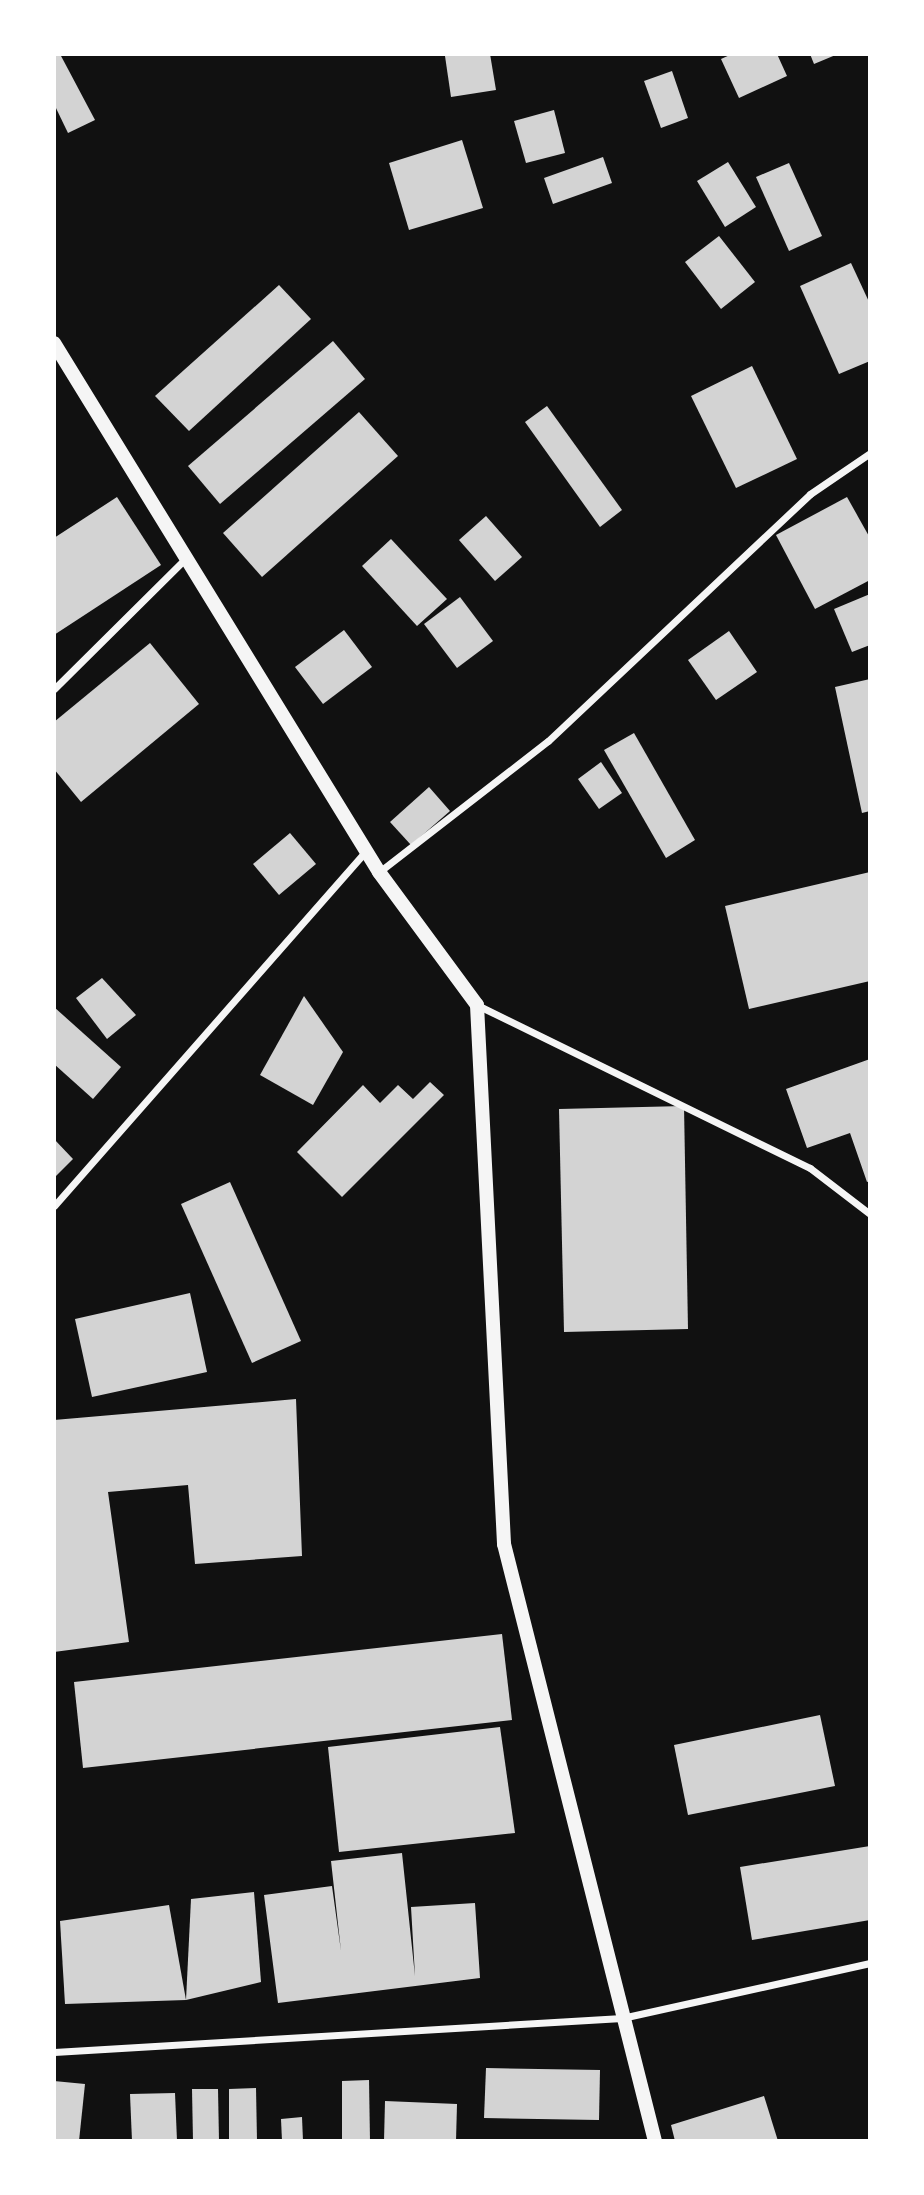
<!DOCTYPE html>
<html>
<head>
<meta charset="utf-8">
<style>
	body { margin:0 }
	#map { position:relative; width:924px; height:2195px; overflow:hidden; background:#111; font-family:"Alegreya Sans",sans-serif }
	div>[style] { position:absolute }
	.building>* { inset:0; background:#d3d3d3 }
	.minor>* { height:7px; margin:-3.5px; padding:0 3.5px; transform-origin:3.5px; border-radius:3.5px; background:#f5f5f5 }
	.secondary>* { height:14px; margin:-7px; padding:0 7px; transform-origin:7px; border-radius:7px; background:#f5f5f5 }
	span { translate:-50% -50%; white-space:nowrap; text-align:center; line-height:1.15; -webkit-text-stroke:7px #fff; paint-order:stroke }
	.frame { position:absolute; inset:0; border:56px solid #fff; pointer-events:none }
</style>
</head>
<body>
<div id="map">
	<div class="building">
		<i style="clip-path:polygon(60px 54px,95px 120px,68px 133px,54px 104px,54px 57px)"></i>
		<i style="clip-path:polygon(490px 54px,496px 90px,451px 97px,445px 56px)"></i>
		<i style="clip-path:polygon(732px 54px,777px 54px,787px 76px,739px 98px,721px 59px)"></i>
		<i style="clip-path:polygon(810px 54px,838px 54px,814px 64px)"></i>
		<i style="clip-path:polygon(672px 71px,688px 118px,661px 128px,644px 81px)"></i>
		<i style="clip-path:polygon(554px 110px,565px 153px,526px 163px,514px 121px)"></i>
		<i style="clip-path:polygon(462px 140px,483px 208px,409px 230px,389px 163px)"></i>
		<i style="clip-path:polygon(603px 157px,612px 183px,553px 204px,544px 178px)"></i>
		<i style="clip-path:polygon(728px 162px,756px 207px,725px 227px,697px 181px)"></i>
		<i style="clip-path:polygon(789px 163px,822px 236px,789px 251px,756px 177px)"></i>
		<i style="clip-path:polygon(719px 236px,755px 282px,721px 309px,685px 262px)"></i>
		<i style="clip-path:polygon(851px 263px,870px 304px,870px 361px,839px 374px,800px 286px)"></i>
		<i style="clip-path:polygon(279px 285px,311px 319px,189px 431px,155px 396px)"></i>
		<i style="clip-path:polygon(333px 341px,365px 379px,220px 504px,188px 466px)"></i>
		<i style="clip-path:polygon(752px 366px,797px 459px,736px 488px,691px 396px)"></i>
		<i style="clip-path:polygon(547px 406px,622px 510px,600px 527px,525px 422px)"></i>
		<i style="clip-path:polygon(359px 412px,398px 456px,262px 577px,223px 533px)"></i>
		<i style="clip-path:polygon(117px 497px,161px 565px,54px 635px,54px 538px)"></i>
		<i style="clip-path:polygon(847px 497px,870px 538px,870px 580px,815px 609px,776px 535px)"></i>
		<i style="clip-path:polygon(486px 516px,522px 557px,495px 581px,459px 540px)"></i>
		<i style="clip-path:polygon(391px 539px,447px 599px,417px 626px,362px 566px)"></i>
		<i style="clip-path:polygon(870px 594px,870px 645px,852px 652px,834px 609px)"></i>
		<i style="clip-path:polygon(460px 597px,493px 641px,457px 668px,424px 624px)"></i>
		<i style="clip-path:polygon(344px 630px,372px 667px,323px 704px,295px 667px)"></i>
		<i style="clip-path:polygon(729px 631px,757px 672px,716px 700px,688px 660px)"></i>
		<i style="clip-path:polygon(150px 643px,199px 704px,81px 802px,54px 769px,54px 722px)"></i>
		<i style="clip-path:polygon(870px 679px,870px 811px,862px 813px,835px 687px)"></i>
		<i style="clip-path:polygon(634px 733px,695px 840px,666px 858px,604px 750px)"></i>
		<i style="clip-path:polygon(601px 762px,622px 793px,599px 809px,578px 779px)"></i>
		<i style="clip-path:polygon(429px 787px,450px 811px,411px 845px,390px 822px)"></i>
		<i style="clip-path:polygon(290px 833px,316px 864px,279px 895px,253px 864px)"></i>
		<i style="clip-path:polygon(870px 872px,870px 981px,749px 1009px,725px 906px)"></i>
		<i style="clip-path:polygon(102px 978px,136px 1015px,107px 1039px,76px 998px)"></i>
		<i style="clip-path:polygon(304px 996px,343px 1052px,313px 1105px,260px 1075px)"></i>
		<i style="clip-path:polygon(54px 1007px,121px 1067px,93px 1099px,54px 1064px)"></i>
		<i style="clip-path:polygon(870px 1059px,870px 1181px,867px 1182px,850px 1133px,807px 1148px,786px 1089px)"></i>
		<i style="clip-path:polygon(430px 1082px,444px 1095px,342px 1197px,297px 1152px,363px 1085px,380px 1103px,398px 1085px,413px 1099px)"></i>
		<i style="clip-path:polygon(684px 1106px,688px 1329px,564px 1332px,559px 1109px)"></i>
		<i style="clip-path:polygon(54px 1139px,73px 1159px,54px 1178px)"></i>
		<i style="clip-path:polygon(230px 1182px,301px 1341px,252px 1363px,181px 1204px)"></i>
		<i style="clip-path:polygon(190px 1293px,207px 1372px,92px 1397px,75px 1319px)"></i>
		<i style="clip-path:polygon(296px 1399px,302px 1556px,195px 1564px,188px 1485px,108px 1492px,129px 1642px,54px 1652px,54px 1420px)"></i>
		<i style="clip-path:polygon(502px 1634px,512px 1720px,83px 1768px,74px 1682px)"></i>
		<i style="clip-path:polygon(820px 1715px,835px 1786px,688px 1815px,674px 1745px)"></i>
		<i style="clip-path:polygon(500px 1727px,515px 1833px,339px 1852px,328px 1747px)"></i>
		<i style="clip-path:polygon(870px 1846px,870px 1920px,752px 1940px,740px 1867px)"></i>
		<i style="clip-path:polygon(402px 1853px,415px 1976px,411px 1907px,475px 1903px,480px 1978px,278px 2003px,264px 1895px,332px 1886px,341px 1951px,331px 1861px)"></i>
		<i style="clip-path:polygon(254px 1892px,261px 1982px,186px 2000px,191px 1899px)"></i>
		<i style="clip-path:polygon(169px 1905px,186px 2000px,65px 2004px,60px 1921px)"></i>
		<i style="clip-path:polygon(486px 2068px,600px 2070px,599px 2120px,484px 2118px)"></i>
		<i style="clip-path:polygon(369px 2080px,370px 2141px,342px 2141px,342px 2081px)"></i>
		<i style="clip-path:polygon(54px 2081px,85px 2084px,79px 2141px,54px 2141px)"></i>
		<i style="clip-path:polygon(256px 2088px,257px 2141px,229px 2141px,229px 2089px)"></i>
		<i style="clip-path:polygon(192px 2089px,218px 2089px,219px 2141px,193px 2141px)"></i>
		<i style="clip-path:polygon(175px 2093px,177px 2141px,132px 2141px,130px 2094px)"></i>
		<i style="clip-path:polygon(764px 2096px,778px 2141px,675px 2141px,671px 2125px)"></i>
		<i style="clip-path:polygon(385px 2101px,457px 2104px,456px 2141px,384px 2141px)"></i>
		<i style="clip-path:polygon(302px 2117px,303px 2141px,282px 2141px,281px 2119px)"></i>
	</div>
	<div class="minor">
		<i style="left:54px;top:689px;width:186px;rotate:-44.8deg"></i>
		<i style="left:379px;top:872px;width:214px;rotate:-37.8deg"></i>
		<i style="left:548px;top:741px;width:360px;rotate:-43.3deg"></i>
		<i style="left:810px;top:494px;width:73px;rotate:-34.3deg"></i>
		<i style="left:477px;top:1005px;width:371px;rotate:26.1deg"></i>
		<i style="left:810px;top:1168px;width:76px;rotate:37.5deg"></i>
		<i style="left:54px;top:1206px;width:473px;rotate:-48.7deg"></i>
		<i style="left:54px;top:2052px;width:569px;rotate:-3.43deg"></i>
		<i style="left:622px;top:2018px;width:254px;rotate:-12.5deg"></i>
	</div>
	<div class="secondary">
		<i style="left:54px;top:343px;width:621px;rotate:58.43deg"></i>
		<i style="left:379px;top:872px;width:165px;rotate:53.6deg"></i>
		<i style="left:477px;top:1005px;width:540px;rotate:87.13deg"></i>
		<i style="left:504px;top:1544px;width:616px;rotate:75.81deg"></i>
	</div>
	<div class="frame"></div>
</div>
</body>
</html>
